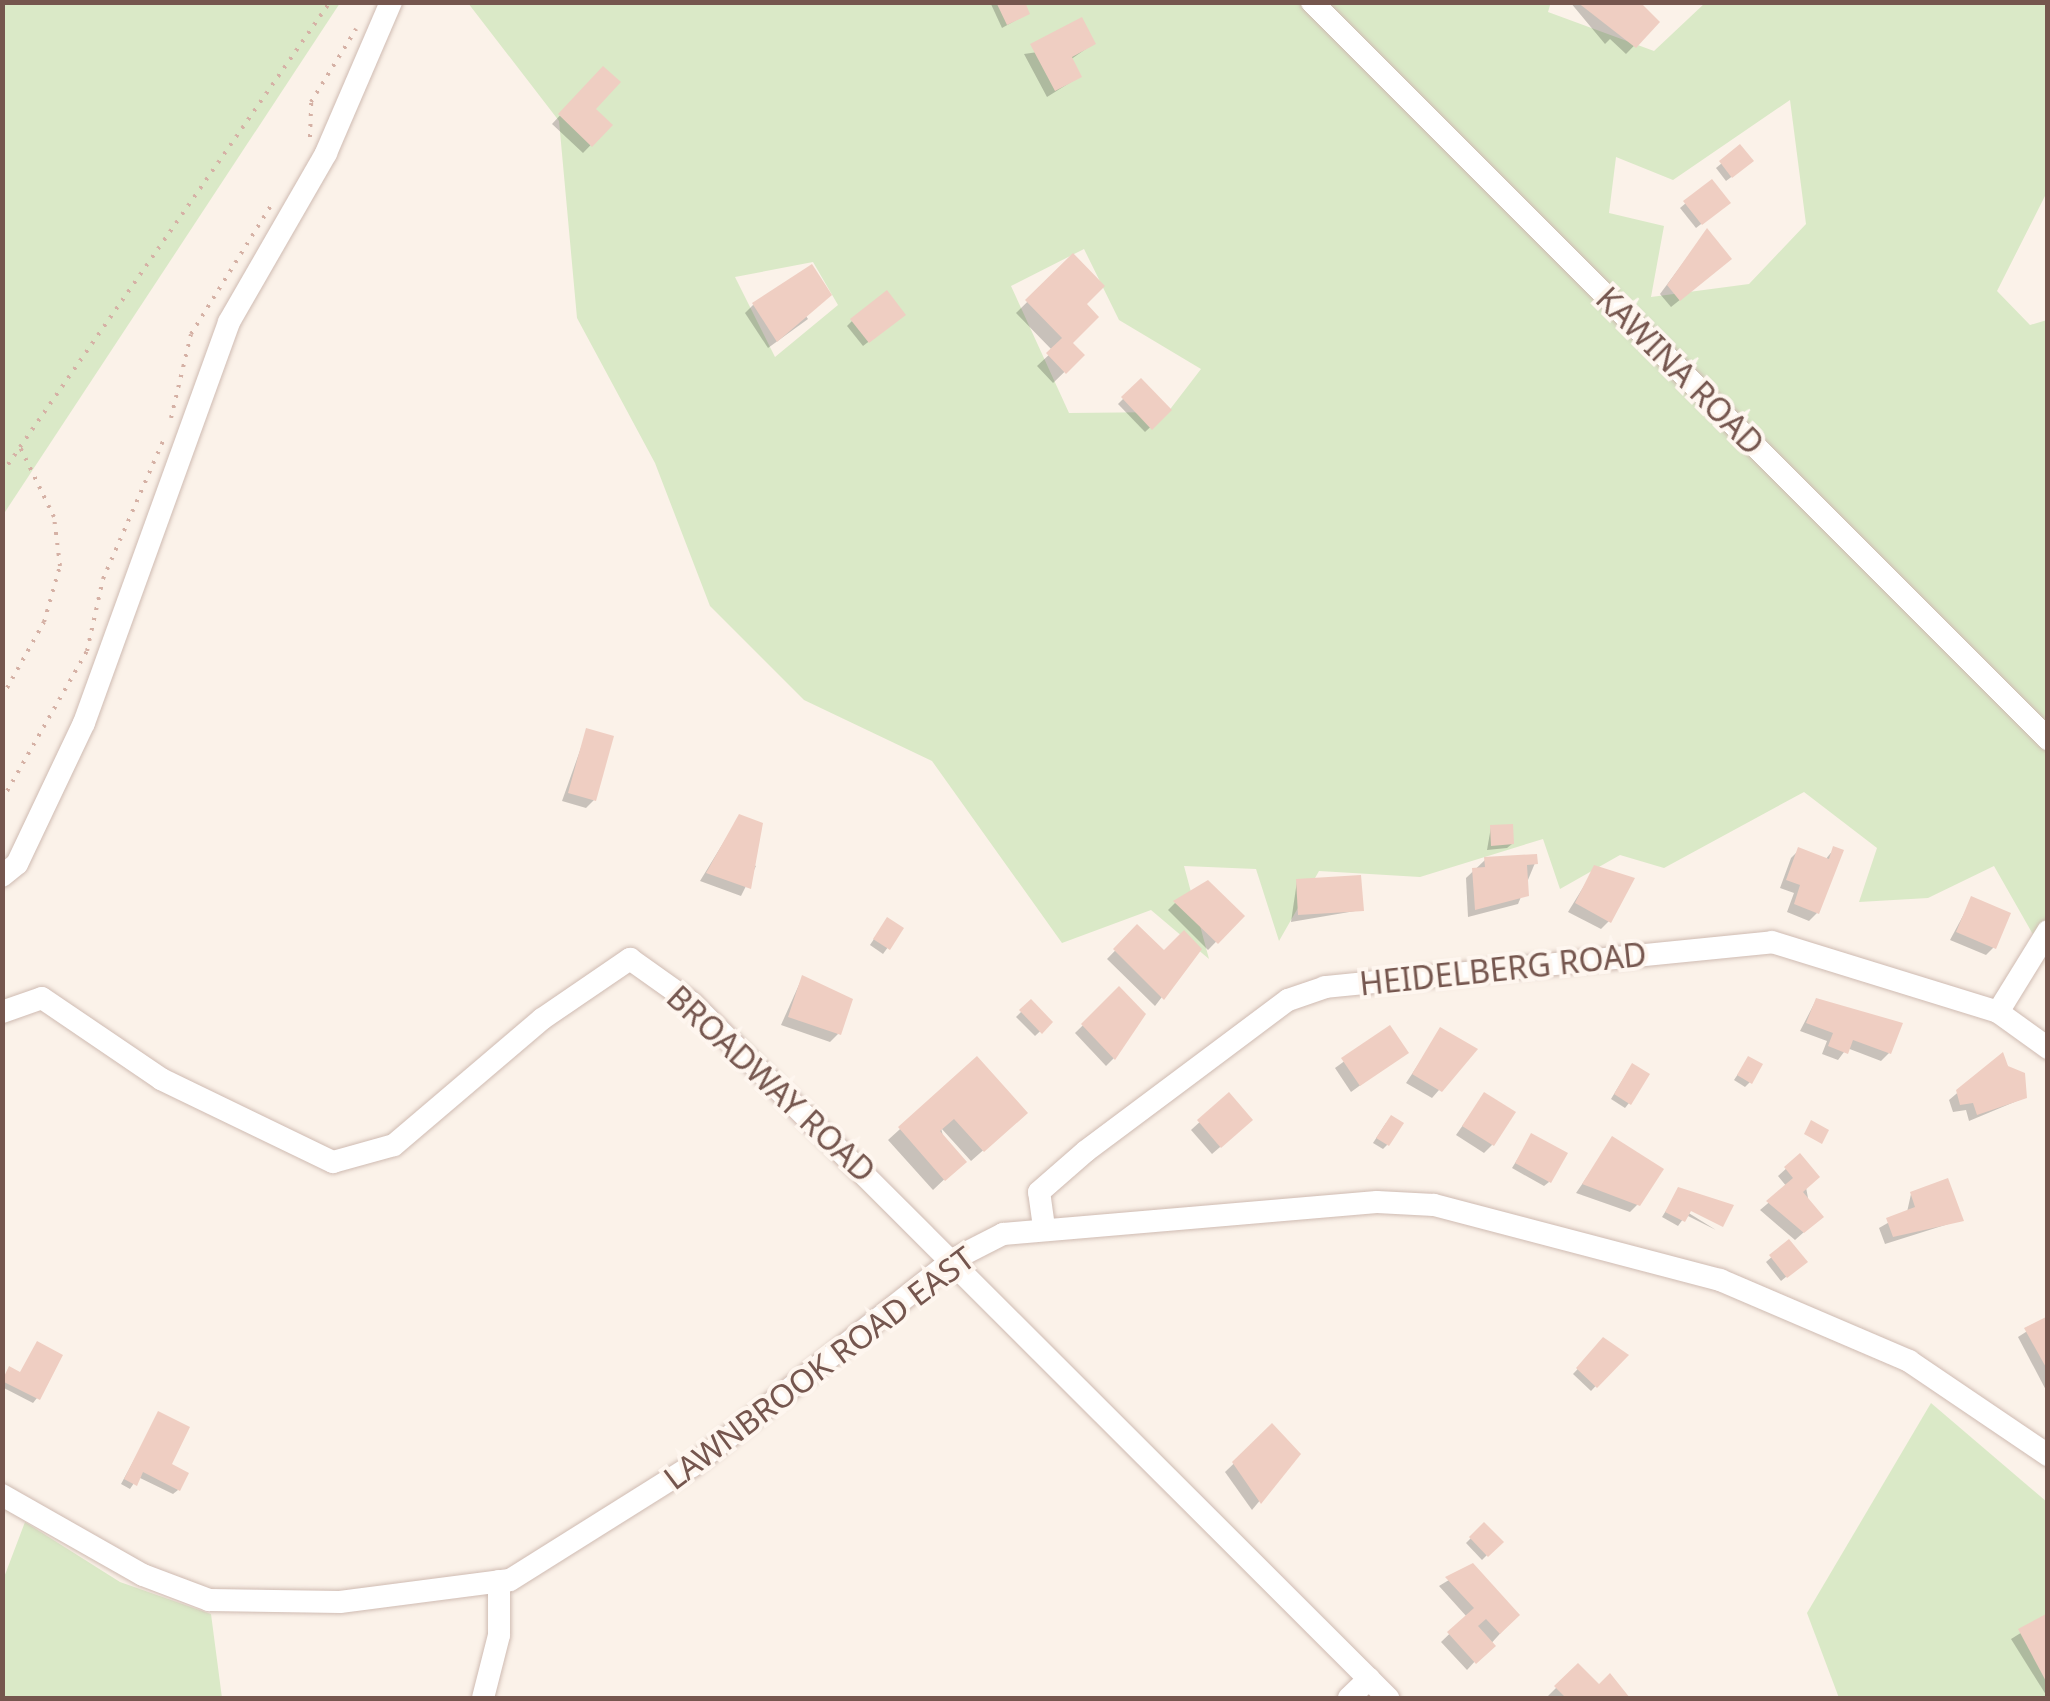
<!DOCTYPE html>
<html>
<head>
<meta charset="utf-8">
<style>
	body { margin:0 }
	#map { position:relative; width:2050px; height:1701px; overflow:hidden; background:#fbf2e9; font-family:"Noto Sans",sans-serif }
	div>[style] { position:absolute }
	.green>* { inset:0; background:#dae9c7 }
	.shadow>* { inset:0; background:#0003 }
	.building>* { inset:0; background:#efcec2 }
	.path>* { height:4px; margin-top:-2px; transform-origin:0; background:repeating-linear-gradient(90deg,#d5b1a5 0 2.5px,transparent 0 10.5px) }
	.roads { filter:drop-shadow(0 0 2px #cfbbb2) drop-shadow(0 0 2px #cfbbb2) }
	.minor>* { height:22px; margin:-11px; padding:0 11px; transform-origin:11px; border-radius:11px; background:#fff }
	span { translate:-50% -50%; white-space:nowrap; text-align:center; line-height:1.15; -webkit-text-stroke:8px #fef6ef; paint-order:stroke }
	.street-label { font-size:32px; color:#75564e }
	.frame { position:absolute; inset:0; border:5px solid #75564e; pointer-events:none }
</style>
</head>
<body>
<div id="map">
	<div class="green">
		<i style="clip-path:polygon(evenodd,1551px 2px,1548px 12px,1654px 51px,1705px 3px,2047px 3px,2047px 192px,1997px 291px,2030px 325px,2047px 320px,2047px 959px,1994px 866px,1928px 898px,1859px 902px,1877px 848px,1804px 792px,1664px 868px,1620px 855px,1560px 889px,1543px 839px,1420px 877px,1319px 871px,1279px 941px,1256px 869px,1184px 866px,1209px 959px,1151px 910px,1062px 943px,932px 761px,804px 700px,710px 606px,655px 463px,577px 318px,559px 121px,468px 3px,1551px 2px,1790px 100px,1806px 224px,1749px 284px,1651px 297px,1664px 226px,1609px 213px,1616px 157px,1673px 180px,1790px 100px,1551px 2px,1084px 249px,1119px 320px,1201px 369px,1168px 412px,1069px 413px,1011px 286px,1084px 249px,1551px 2px,813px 262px,838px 305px,775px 357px,735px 277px,813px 262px)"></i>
		<i style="clip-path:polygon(2px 3px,340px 3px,3px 515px,2px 515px)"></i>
		<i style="clip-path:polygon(1931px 1403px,2047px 1502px,2047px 1698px,1839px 1698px,1807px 1613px)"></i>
		<i style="clip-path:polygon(25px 1522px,120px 1582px,211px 1614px,222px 1698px,3px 1698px,3px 1580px)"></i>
	</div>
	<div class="shadow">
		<i style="clip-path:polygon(990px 2px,1022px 2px,1027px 14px,1002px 28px)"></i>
		<i style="clip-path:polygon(1570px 2px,1636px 2px,1657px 22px,1626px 54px,1610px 39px,1605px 44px)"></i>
		<i style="clip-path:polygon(1093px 44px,1070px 60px,1079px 77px,1047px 97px,1024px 54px)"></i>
		<i style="clip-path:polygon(603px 69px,593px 109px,610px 125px,583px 153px,552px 124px)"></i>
		<i style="clip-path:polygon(1740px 148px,1746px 166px,1726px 181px,1716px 168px)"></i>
		<i style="clip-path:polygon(1711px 182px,1723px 207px,1696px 228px,1680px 208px)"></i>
		<i style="clip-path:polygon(1706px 232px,1721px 267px,1671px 307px,1660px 294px)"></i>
		<i style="clip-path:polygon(1073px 257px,1084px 304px,1070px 343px,1082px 355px,1053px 383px,1037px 366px,1053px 351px,1016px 313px)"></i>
		<i style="clip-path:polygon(753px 305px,804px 313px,808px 319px,768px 348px,745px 313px)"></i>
		<i style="clip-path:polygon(898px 319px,863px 346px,847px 326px,852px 321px)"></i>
		<i style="clip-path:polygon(1141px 381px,1169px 410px,1145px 432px,1118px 404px)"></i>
		<i style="clip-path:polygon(587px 731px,594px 800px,586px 808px,562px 801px)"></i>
		<i style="clip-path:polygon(739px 817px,746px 862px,756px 866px,741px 896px,700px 881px)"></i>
		<i style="clip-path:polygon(1491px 827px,1512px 844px,1507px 848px,1487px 850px)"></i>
		<i style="clip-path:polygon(1834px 849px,1817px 913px,1809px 921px,1787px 912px,1794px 893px,1780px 888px,1791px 858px,1799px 850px,1825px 860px)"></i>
		<i style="clip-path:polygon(1485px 860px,1535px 863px,1518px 904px,1468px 917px,1466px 878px)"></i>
		<i style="clip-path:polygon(1595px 868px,1609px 921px,1601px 929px,1568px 912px)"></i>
		<i style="clip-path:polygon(1297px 881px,1361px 910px,1291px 922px)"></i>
		<i style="clip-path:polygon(1972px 899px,1994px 947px,1986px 955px,1950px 940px)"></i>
		<i style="clip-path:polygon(1175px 903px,1241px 916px,1208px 950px,1168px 910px)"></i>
		<i style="clip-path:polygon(883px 925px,901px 929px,883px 954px,870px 945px)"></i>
		<i style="clip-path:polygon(1137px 928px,1164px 954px,1199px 949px,1155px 1006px,1107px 959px)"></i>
		<i style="clip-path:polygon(802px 978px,838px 1034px,830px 1042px,781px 1025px)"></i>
		<i style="clip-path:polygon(1119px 990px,1114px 1058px,1106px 1066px,1075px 1033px)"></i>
		<i style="clip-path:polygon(1816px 1000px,1889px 1053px,1881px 1061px,1847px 1048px,1838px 1060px,1822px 1054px,1827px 1041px,1800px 1031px)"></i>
		<i style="clip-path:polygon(1031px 1002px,1050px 1022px,1035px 1036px,1016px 1017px)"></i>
		<i style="clip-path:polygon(1390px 1028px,1406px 1052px,1351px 1092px,1335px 1068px)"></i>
		<i style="clip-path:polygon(1441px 1030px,1474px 1050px,1432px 1098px,1406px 1083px)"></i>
		<i style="clip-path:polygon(2002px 1055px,2024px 1098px,1969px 1121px,1966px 1110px,1953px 1112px,1949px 1100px)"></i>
		<i style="clip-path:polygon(977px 1059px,1013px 1124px,971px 1161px,941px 1128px,952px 1172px,933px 1190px,888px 1140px)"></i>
		<i style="clip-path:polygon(1748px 1059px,1750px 1082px,1745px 1087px,1734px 1080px)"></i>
		<i style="clip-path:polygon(1628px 1071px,1629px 1103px,1625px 1108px,1611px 1099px)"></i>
		<i style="clip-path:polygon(1484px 1095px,1492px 1145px,1484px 1153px,1456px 1135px)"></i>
		<i style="clip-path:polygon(1228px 1096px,1242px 1128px,1212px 1154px,1191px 1130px)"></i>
		<i style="clip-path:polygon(1386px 1123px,1387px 1145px,1383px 1149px,1373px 1143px)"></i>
		<i style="clip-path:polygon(1532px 1136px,1549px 1182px,1544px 1186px,1512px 1168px)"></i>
		<i style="clip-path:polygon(1613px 1139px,1638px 1204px,1630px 1212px,1576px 1193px)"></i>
		<i style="clip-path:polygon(1800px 1156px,1813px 1224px,1795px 1240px,1760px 1210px,1787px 1187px,1778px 1176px)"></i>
		<i style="clip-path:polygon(1679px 1190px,1679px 1207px,1716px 1230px,1686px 1215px,1678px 1226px,1662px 1217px)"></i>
		<i style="clip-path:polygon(1911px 1194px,1961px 1220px,1885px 1244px,1879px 1228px,1907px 1212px)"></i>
		<i style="clip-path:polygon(1789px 1242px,1799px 1266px,1781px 1281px,1766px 1262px)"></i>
		<i style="clip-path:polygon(2048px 1318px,2048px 1394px,2018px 1337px)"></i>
		<i style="clip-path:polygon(1604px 1341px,1625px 1355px,1591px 1391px,1573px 1374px)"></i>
		<i style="clip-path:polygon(37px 1344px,37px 1398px,33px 1403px,2px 1387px,2px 1378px,19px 1375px)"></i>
		<i style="clip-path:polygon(159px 1414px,178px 1490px,173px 1494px,138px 1477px,130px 1489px,121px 1484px)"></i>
		<i style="clip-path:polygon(1272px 1427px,1298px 1454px,1252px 1510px,1225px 1472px)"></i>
		<i style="clip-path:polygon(1484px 1525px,1500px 1542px,1482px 1560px,1466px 1543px)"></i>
		<i style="clip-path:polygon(1472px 1566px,1517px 1615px,1467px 1670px,1441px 1642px,1467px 1617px,1439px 1586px)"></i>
		<i style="clip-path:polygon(2045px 1618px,2048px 1623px,2048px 1698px,2011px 1639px)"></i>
		<i style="clip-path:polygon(1578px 1666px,1599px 1688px,1609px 1677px,1628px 1698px,1548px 1696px)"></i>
	</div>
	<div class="building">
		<i style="clip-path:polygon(996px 2px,1025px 2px,1030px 14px,1007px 25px)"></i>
		<i style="clip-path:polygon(1577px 2px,1640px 2px,1660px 22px,1636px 48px)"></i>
		<i style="clip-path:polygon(1082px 17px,1096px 44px,1072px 57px,1082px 77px,1055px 91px,1030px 44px)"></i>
		<i style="clip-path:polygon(603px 66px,621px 82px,596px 109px,613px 125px,592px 147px,558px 114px)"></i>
		<i style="clip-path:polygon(1740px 144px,1754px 161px,1732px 178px,1719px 161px)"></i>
		<i style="clip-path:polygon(1712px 179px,1731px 203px,1702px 225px,1683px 201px)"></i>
		<i style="clip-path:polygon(1707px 228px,1732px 259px,1680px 301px,1667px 285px)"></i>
		<i style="clip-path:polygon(1073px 253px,1105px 286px,1087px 304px,1099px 317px,1073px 343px,1085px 355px,1066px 374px,1046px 353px,1062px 338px,1025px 300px)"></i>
		<i style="clip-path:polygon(812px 264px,832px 295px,777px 342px,752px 303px)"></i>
		<i style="clip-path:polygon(887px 290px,906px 315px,869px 343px,850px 319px)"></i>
		<i style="clip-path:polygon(1141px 378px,1172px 410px,1152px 430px,1121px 397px)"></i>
		<i style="clip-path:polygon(586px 728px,614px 736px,596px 801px,568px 793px)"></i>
		<i style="clip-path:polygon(739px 814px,763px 823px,751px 889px,706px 873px)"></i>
		<i style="clip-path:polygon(1513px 824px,1514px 844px,1491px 846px,1490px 825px)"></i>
		<i style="clip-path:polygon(1833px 846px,1844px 850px,1819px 914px,1794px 904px,1800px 885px,1786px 880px,1798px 847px,1829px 859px)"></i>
		<i style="clip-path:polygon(1537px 854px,1538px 864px,1527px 865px,1529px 896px,1475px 910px,1472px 868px,1485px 867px,1484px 857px)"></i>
		<i style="clip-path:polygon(1594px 865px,1635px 878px,1611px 923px,1575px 903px)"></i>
		<i style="clip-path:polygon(1361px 875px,1364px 911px,1298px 915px,1296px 879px)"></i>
		<i style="clip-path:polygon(1208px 880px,1245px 916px,1218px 944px,1173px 901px)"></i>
		<i style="clip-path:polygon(1971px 896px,2011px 913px,1996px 949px,1956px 932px)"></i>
		<i style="clip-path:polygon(887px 917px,904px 928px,890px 950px,873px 939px)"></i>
		<i style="clip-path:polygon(1137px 924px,1164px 950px,1184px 930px,1202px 949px,1164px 1000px,1113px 949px)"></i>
		<i style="clip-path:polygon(802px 975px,853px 999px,841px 1035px,788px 1017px)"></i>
		<i style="clip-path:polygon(1119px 986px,1146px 1014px,1115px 1060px,1081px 1024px)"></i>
		<i style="clip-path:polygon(1816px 998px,1903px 1023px,1891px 1054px,1853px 1040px,1848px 1054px,1828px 1046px,1833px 1033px,1806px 1023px)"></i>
		<i style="clip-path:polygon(1031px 999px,1053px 1022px,1042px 1034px,1019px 1010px)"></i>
		<i style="clip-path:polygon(1390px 1025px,1409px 1053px,1360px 1086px,1341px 1058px)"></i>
		<i style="clip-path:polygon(1440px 1027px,1478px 1049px,1442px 1092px,1412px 1074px)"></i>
		<i style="clip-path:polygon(2003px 1052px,2008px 1066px,2025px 1073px,2027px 1098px,1977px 1115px,1973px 1103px,1960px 1105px,1956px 1090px)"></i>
		<i style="clip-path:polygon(977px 1056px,1028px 1113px,984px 1152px,954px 1119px,940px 1131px,967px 1162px,945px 1181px,898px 1127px)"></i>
		<i style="clip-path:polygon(1748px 1056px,1763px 1064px,1752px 1084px,1737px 1075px)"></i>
		<i style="clip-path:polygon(1632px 1063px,1650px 1074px,1631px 1105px,1614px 1094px)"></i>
		<i style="clip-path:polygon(1229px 1092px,1253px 1120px,1221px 1148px,1197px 1120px)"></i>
		<i style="clip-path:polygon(1484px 1092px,1516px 1112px,1494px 1146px,1462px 1126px)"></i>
		<i style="clip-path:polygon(1391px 1115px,1404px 1123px,1389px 1146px,1376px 1138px)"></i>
		<i style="clip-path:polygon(1811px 1120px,1829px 1130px,1822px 1144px,1804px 1134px)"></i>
		<i style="clip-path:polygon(1531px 1133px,1568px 1153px,1551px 1183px,1515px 1163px)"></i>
		<i style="clip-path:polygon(1612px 1136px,1664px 1169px,1640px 1206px,1582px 1184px)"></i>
		<i style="clip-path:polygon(1800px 1153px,1820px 1177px,1803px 1192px,1824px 1217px,1804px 1233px,1766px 1201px,1793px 1178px,1784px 1167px)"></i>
		<i style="clip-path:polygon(1948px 1178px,1964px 1221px,1893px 1237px,1886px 1218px,1915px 1207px,1910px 1192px)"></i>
		<i style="clip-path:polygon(1678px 1187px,1734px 1205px,1723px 1227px,1691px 1211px,1685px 1222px,1665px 1212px)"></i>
		<i style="clip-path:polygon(1789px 1239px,1808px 1262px,1787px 1278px,1769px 1255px)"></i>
		<i style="clip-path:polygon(2048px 1316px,2048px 1371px,2024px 1328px)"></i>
		<i style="clip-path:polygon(1603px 1337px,1629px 1355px,1597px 1388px,1576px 1368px)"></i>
		<i style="clip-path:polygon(37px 1341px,63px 1355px,40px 1400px,2px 1381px,9px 1366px,20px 1372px)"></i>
		<i style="clip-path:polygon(158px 1411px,190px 1427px,172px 1464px,189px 1473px,180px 1491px,143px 1472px,137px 1486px,124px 1479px)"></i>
		<i style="clip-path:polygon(1272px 1423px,1301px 1454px,1261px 1504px,1232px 1462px)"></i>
		<i style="clip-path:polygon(1484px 1522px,1504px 1542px,1488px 1557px,1469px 1537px)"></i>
		<i style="clip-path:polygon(1473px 1563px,1520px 1615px,1500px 1634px,1486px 1619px,1478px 1626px,1496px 1646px,1476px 1664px,1447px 1632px,1474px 1608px,1445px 1577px)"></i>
		<i style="clip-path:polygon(2046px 1614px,2048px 1618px,2048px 1685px,2018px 1629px)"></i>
		<i style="clip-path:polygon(1578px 1663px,1599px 1684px,1610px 1673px,1630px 1698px,1566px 1698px,1554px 1686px)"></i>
	</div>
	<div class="path">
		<i style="left:310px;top:137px;width:35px;rotate:-88deg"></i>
		<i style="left:311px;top:102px;width:86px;rotate:-58.3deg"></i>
		<i style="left:171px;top:418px;width:86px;rotate:-76.6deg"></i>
		<i style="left:191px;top:334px;width:153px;rotate:-58.1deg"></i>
		<i style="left:2px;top:473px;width:32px;rotate:-55deg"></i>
		<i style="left:2px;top:697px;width:86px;rotate:-60.8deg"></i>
		<i style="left:44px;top:622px;width:58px;rotate:-74.1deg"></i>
		<i style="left:60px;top:566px;width:49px;rotate:-97deg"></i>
		<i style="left:54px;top:517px;width:78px;rotate:-115.9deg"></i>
		<i style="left:20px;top:447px;width:542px;rotate:-55.14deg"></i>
		<i style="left:2px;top:800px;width:172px;rotate:-60.3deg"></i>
		<i style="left:87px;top:651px;width:74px;rotate:-77.5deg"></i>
		<i style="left:103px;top:579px;width:150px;rotate:-66.5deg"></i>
	</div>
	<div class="roads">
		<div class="minor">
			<i style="left:1312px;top:2px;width:1042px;rotate:45.04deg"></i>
			<i style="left:2px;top:876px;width:19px;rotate:-39deg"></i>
			<i style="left:17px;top:864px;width:156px;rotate:-64.6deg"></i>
			<i style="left:84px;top:723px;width:426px;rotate:-70.1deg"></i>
			<i style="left:229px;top:322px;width:195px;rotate:-60.1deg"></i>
			<i style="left:326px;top:153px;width:164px;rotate:-66.7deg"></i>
			<i style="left:2px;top:1012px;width:42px;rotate:-19.3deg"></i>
			<i style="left:42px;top:998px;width:144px;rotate:34.2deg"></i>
			<i style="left:161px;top:1079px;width:191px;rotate:25.8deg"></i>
			<i style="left:333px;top:1162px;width:63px;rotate:-15.6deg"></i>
			<i style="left:394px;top:1145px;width:194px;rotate:-40.4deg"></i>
			<i style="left:542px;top:1019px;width:107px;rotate:-34.3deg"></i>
			<i style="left:630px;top:959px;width:76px;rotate:35.4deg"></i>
			<i style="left:692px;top:1003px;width:984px;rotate:44.96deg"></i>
			<i style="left:1998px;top:1012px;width:95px;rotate:-58.3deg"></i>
			<i style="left:1044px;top:1227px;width:35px;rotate:-98deg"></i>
			<i style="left:1039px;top:1192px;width:62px;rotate:-41.1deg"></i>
			<i style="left:1086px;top:1151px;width:252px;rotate:-36.8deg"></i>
			<i style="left:1288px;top:1000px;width:39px;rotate:-19deg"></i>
			<i style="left:1325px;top:987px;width:449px;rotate:-5.7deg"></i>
			<i style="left:1772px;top:942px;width:237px;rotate:17.2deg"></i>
			<i style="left:1998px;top:1012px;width:62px;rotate:35.8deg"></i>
			<i style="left:2px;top:1495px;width:162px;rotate:29.6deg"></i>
			<i style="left:143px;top:1575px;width:71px;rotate:20.7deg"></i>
			<i style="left:209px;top:1600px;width:131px;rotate:0.9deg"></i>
			<i style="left:340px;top:1602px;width:171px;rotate:-7.4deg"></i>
			<i style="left:510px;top:1580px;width:215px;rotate:-32.1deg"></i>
			<i style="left:692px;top:1466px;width:334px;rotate:-38.3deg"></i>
			<i style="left:954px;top:1259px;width:55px;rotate:-27deg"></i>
			<i style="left:1003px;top:1234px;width:375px;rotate:-4.9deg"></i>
			<i style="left:1377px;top:1202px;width:57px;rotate:3deg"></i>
			<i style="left:1434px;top:1205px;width:296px;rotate:14.7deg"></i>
			<i style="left:1720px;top:1280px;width:206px;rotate:23.2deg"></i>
			<i style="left:1909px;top:1361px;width:168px;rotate:34.1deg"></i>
			<i style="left:483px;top:1698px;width:65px;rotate:-75.7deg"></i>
			<i style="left:499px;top:1635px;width:54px;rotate:-90deg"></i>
			<i style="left:1349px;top:1698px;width:28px;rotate:-44deg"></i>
		</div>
	</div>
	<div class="street-label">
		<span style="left:1680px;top:371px;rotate:45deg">KAWINA ROAD</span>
		<span style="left:1503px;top:969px;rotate:-6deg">HEIDELBERG ROAD</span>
		<span style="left:771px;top:1084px;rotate:43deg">BROADWAY ROAD</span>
		<span style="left:819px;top:1368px;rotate:-37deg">LAWNBROOK ROAD EAST</span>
	</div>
	<div class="frame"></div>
</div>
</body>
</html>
